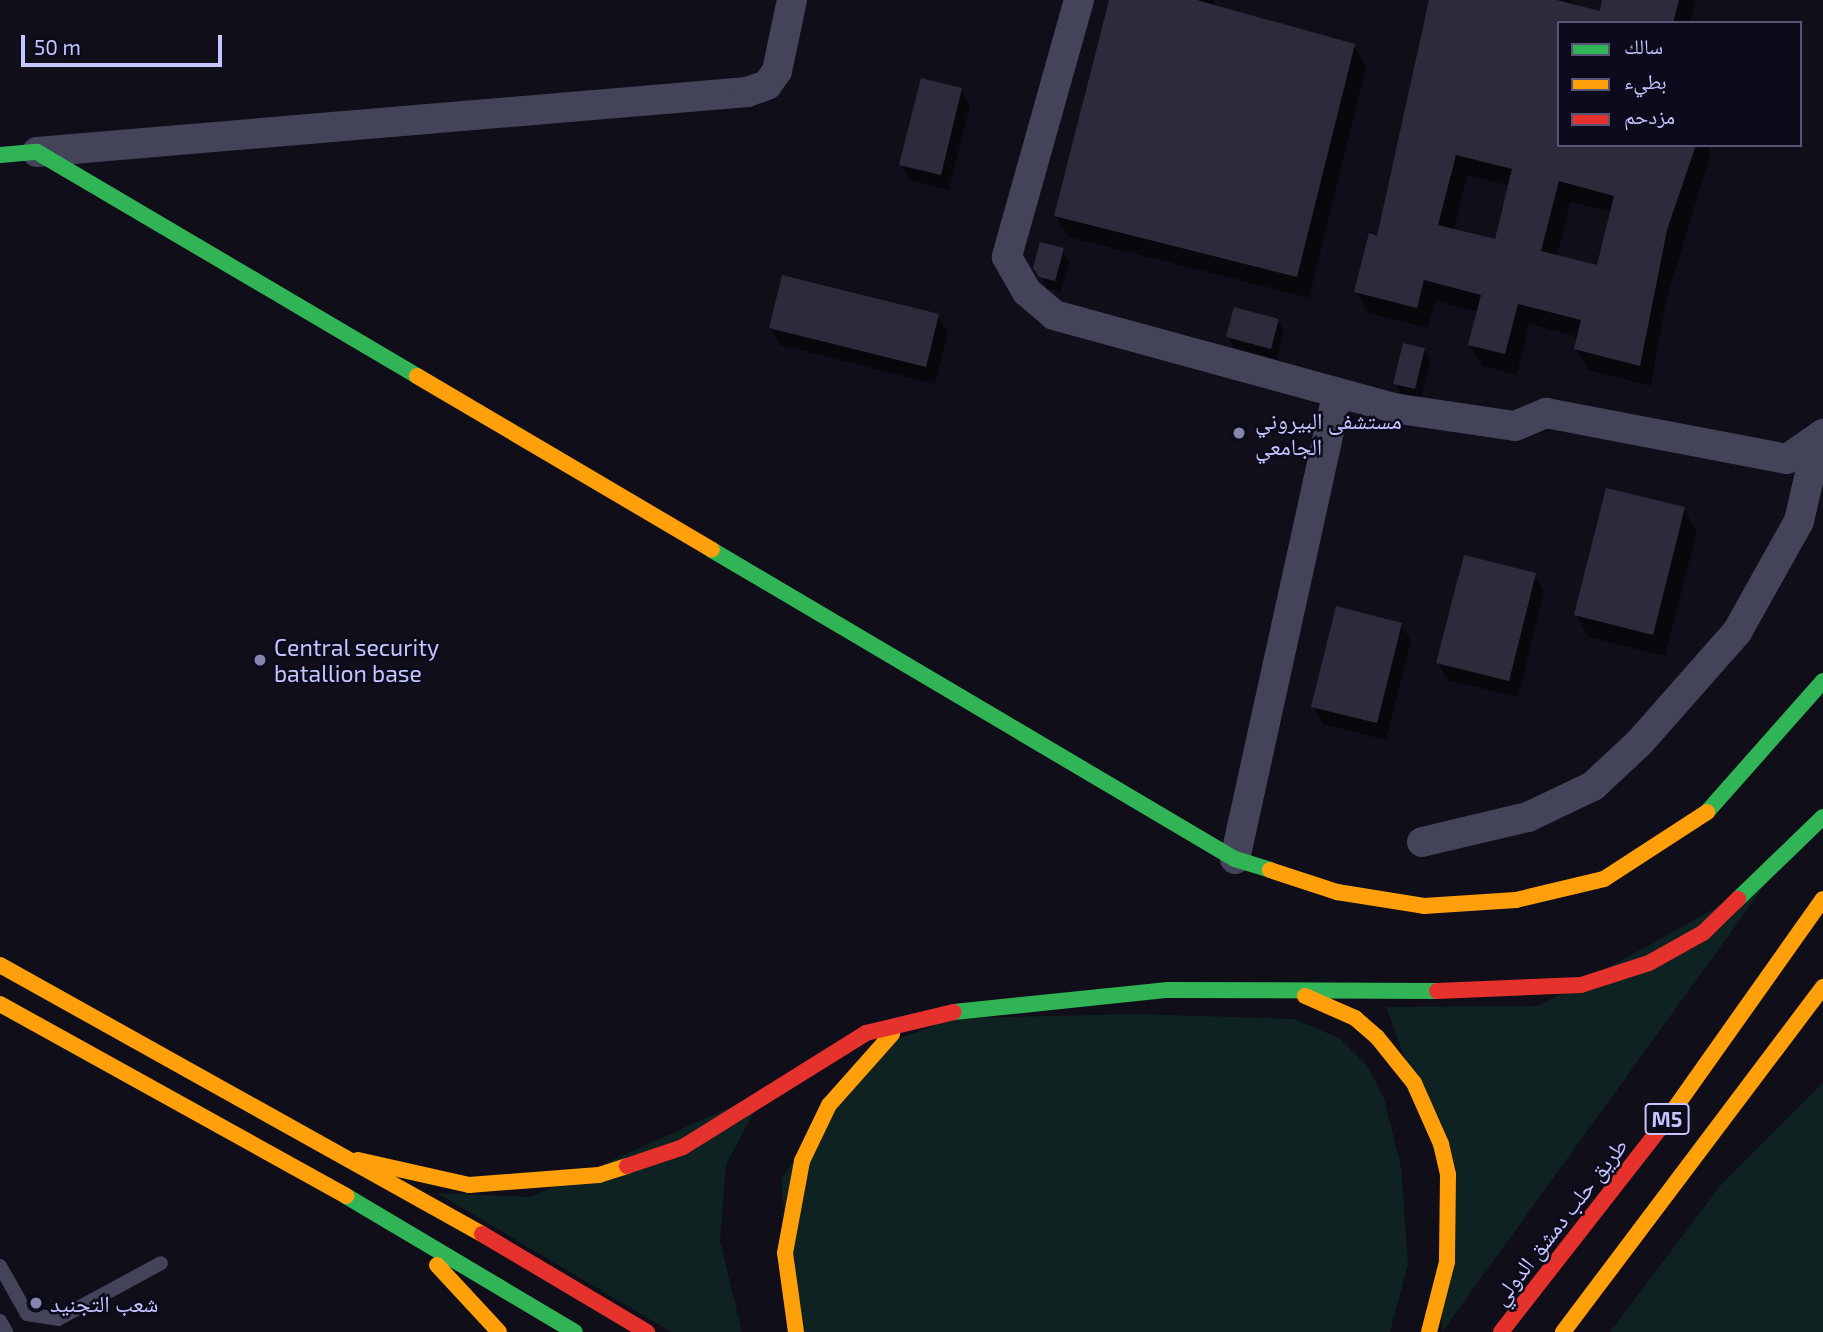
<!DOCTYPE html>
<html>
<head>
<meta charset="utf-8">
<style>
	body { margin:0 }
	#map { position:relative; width:1823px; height:1332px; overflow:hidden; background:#100e18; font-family:"Exo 2","Noto Naskh Arabic",sans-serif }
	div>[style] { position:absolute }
	.green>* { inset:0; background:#0e2221 }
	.shadow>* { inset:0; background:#0007 }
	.building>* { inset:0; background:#2c2b3b }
	.lane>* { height:14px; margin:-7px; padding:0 7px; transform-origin:7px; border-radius:7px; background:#434459 }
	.street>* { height:30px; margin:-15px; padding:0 15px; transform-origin:15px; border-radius:15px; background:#434459 }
	.fast>* { height:16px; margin:-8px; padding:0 8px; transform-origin:8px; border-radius:8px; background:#30b455 }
	.slow>* { height:16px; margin:-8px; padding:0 8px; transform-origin:8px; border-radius:8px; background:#ff9f0a }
	.jam>* { height:16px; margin:-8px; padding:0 8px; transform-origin:8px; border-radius:8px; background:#e5322d }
	.dots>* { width:19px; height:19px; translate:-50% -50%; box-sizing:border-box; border:4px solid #0c0b1b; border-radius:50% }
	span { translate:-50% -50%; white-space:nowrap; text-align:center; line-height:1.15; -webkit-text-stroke:5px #0c0b1b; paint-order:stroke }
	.shield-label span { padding:2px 5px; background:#0c0b1b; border:2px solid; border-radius:5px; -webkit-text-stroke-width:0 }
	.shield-label { font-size:21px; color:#c5c5ff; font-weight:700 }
	.poi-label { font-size:23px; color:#c5c5ff }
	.left { translate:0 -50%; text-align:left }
	.street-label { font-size:23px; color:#c5c5ff }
	.legend { position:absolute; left:1557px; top:21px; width:245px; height:126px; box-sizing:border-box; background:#0c0b1b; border:2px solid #565576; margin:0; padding:9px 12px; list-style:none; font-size:21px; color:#c5c5ff }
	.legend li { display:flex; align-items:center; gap:14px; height:35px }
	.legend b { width:35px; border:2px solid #565576 }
	.scale { position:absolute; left:21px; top:35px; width:201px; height:32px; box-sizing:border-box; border:4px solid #c5c5ff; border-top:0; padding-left:9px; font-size:21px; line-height:24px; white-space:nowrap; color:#c5c5ff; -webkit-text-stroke:5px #0c0b1b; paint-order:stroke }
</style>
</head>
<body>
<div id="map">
	<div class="green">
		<i style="clip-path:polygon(1770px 878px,1442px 1332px,1443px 1161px,1386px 1007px,1539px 1006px)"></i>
		<i style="clip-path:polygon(1139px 1014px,1294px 1019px,1339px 1038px,1368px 1067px,1384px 1098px,1401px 1167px,1408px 1264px,1390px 1332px,796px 1332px,781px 1179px,873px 1048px,955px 1018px)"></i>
		<i style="clip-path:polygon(1823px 1083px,1823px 1332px,1610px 1332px,1721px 1185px)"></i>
		<i style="clip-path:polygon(764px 1092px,726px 1165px,720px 1241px,742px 1332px,671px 1332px,437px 1193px,530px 1197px)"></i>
	</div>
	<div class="shadow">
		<i style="clip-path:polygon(1110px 0,1214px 0,1212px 10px,1354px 46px,1366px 67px,1309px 298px,1069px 237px,1056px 216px)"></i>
		<i style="clip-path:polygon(evenodd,1430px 0,1573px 0,1572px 6px,1601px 13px,1604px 0,1696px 0,1690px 23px,1559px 23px,1559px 145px,1707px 145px,1711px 152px,1666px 301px,1651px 386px,1588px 370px,1576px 349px,1578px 337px,1529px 324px,1517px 375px,1483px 366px,1470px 345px,1479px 312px,1435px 301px,1428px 328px,1368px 313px,1356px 292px,1378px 238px,1430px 0,1467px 175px,1510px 186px,1496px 241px,1454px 231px,1467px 175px,1430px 0,1570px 202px,1612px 212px,1598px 267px,1557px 257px,1570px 202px)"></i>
		<i style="clip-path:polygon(961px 90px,970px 106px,949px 190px,910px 180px,901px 164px)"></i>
		<i style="clip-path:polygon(1062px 250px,1069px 261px,1061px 292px,1047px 288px,1035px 267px)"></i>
		<i style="clip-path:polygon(938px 316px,948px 333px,935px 384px,780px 345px,770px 328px)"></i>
		<i style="clip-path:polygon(1278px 320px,1284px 331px,1277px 359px,1234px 348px,1228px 337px)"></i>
		<i style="clip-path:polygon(1424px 350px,1430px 361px,1421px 399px,1402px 394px,1395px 383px)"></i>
		<i style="clip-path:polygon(1684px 509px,1697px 532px,1665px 656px,1589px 637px,1576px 615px)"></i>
		<i style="clip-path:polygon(1534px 575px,1544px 592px,1518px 697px,1448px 680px,1438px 663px)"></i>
		<i style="clip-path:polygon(1401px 624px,1411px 641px,1386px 740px,1323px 724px,1313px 706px)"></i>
	</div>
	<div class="building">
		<i style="clip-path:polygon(1109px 0,1197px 0,1355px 44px,1297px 277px,1054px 216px)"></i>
		<i style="clip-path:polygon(evenodd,1429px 0,1557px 0,1600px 11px,1602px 0,1679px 0,1673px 23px,1559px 23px,1559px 145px,1696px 145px,1667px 230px,1640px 366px,1574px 349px,1581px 320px,1518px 304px,1505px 354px,1468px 345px,1481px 295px,1424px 280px,1417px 308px,1354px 292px,1369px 233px,1377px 236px,1429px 0,1456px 155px,1512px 169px,1495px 239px,1438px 225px,1456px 155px,1429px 0,1559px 181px,1614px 196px,1597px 265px,1541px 251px,1559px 181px)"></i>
		<i style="clip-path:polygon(921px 78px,962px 88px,941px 175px,899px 165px)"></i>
		<i style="clip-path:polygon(1040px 242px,1064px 248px,1055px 281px,1039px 277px,1033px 268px)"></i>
		<i style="clip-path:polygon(782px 275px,939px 314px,926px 367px,769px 328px)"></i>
		<i style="clip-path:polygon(1234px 307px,1279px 319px,1271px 349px,1226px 337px)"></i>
		<i style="clip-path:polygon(1403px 343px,1425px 348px,1415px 389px,1393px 384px)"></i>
		<i style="clip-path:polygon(1606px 488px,1685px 507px,1653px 635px,1574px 615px)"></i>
		<i style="clip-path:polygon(1464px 555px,1536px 573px,1509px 681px,1436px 663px)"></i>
		<i style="clip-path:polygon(1336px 606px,1402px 623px,1377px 723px,1311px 707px)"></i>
	</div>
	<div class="lane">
		<i style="left:0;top:1266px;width:55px;rotate:60.6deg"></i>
		<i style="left:27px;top:1314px;width:31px;rotate:9deg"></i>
		<i style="left:58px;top:1319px;width:117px;rotate:-28.5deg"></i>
		<i style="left:0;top:1321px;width:13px;rotate:61deg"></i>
	</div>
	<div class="street">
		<i style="left:1079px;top:0;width:267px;rotate:105.7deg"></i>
		<i style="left:1007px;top:257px;width:40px;rotate:60.3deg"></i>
		<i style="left:1027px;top:292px;width:35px;rotate:40deg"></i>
		<i style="left:1054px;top:315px;width:352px;rotate:15.3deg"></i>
		<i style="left:1393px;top:408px;width:123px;rotate:8.4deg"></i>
		<i style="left:1515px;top:426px;width:34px;rotate:-23deg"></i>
		<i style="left:1546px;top:413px;width:245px;rotate:10.8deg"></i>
		<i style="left:1787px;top:459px;width:44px;rotate:-34.8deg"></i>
		<i style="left:37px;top:152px;width:713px;rotate:-4.83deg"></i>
		<i style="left:747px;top:92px;width:21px;rotate:-19deg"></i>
		<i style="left:767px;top:85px;width:17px;rotate:-54deg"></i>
		<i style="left:777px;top:71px;width:73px;rotate:-78.1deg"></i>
		<i style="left:1422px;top:842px;width:109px;rotate:-13.3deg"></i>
		<i style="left:1528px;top:817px;width:72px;rotate:-25.5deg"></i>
		<i style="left:1593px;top:786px;width:64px;rotate:-43.1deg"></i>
		<i style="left:1640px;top:742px;width:147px;rotate:-48.6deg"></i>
		<i style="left:1737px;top:632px;width:127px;rotate:-60.8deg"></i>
		<i style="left:1799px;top:521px;width:80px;rotate:-77deg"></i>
		<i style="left:1235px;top:859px;width:474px;rotate:-77.6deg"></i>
	</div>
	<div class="fast">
		<i style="left:0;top:155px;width:37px;rotate:-5deg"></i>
		<i style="left:37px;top:152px;width:441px;rotate:30.5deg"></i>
		<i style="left:712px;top:550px;width:607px;rotate:30.58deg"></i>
		<i style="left:1235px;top:859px;width:37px;rotate:17deg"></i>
		<i style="left:1707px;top:812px;width:175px;rotate:-48.5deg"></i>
		<i style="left:1738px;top:899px;width:118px;rotate:-44deg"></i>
		<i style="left:954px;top:1012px;width:215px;rotate:-5.9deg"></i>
		<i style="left:1168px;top:990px;width:269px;rotate:0.2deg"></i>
		<i style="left:346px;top:1196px;width:266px;rotate:30.7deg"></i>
	</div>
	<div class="slow">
		<i style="left:417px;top:376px;width:342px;rotate:30.5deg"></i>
		<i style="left:1270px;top:870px;width:71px;rotate:18.2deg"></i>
		<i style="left:1337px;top:892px;width:88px;rotate:9.1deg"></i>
		<i style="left:1424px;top:906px;width:92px;rotate:-3.7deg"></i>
		<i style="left:1516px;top:900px;width:90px;rotate:-13.4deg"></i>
		<i style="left:1604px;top:879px;width:123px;rotate:-33deg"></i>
		<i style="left:0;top:965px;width:552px;rotate:29.17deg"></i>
		<i style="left:1305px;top:996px;width:55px;rotate:23.7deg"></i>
		<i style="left:1355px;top:1018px;width:29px;rotate:41deg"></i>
		<i style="left:1377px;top:1037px;width:59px;rotate:51.2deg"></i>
		<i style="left:1414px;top:1083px;width:67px;rotate:66.1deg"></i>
		<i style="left:1441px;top:1144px;width:32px;rotate:77deg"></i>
		<i style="left:1448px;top:1175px;width:87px;rotate:90.7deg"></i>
		<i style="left:1447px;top:1262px;width:72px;rotate:104.4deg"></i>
		<i style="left:0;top:1004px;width:396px;rotate:29deg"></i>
		<i style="left:1665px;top:1122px;width:273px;rotate:-54.7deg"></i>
		<i style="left:358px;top:1160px;width:114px;rotate:12.7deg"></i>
		<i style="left:469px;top:1185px;width:130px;rotate:-4.4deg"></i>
		<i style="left:599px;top:1175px;width:29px;rotate:-18deg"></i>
		<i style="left:437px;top:1265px;width:91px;rotate:47.2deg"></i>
		<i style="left:796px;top:1332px;width:80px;rotate:-97.9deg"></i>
		<i style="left:785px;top:1253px;width:94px;rotate:-79.5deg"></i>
		<i style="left:802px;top:1161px;width:62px;rotate:-64.3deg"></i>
		<i style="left:829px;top:1105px;width:95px;rotate:-48.4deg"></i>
		<i style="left:1563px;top:1332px;width:432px;rotate:-53deg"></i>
	</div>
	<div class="jam">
		<i style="left:1437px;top:991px;width:144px;rotate:-2.4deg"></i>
		<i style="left:1581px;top:985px;width:71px;rotate:-17.9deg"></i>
		<i style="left:1649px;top:963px;width:62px;rotate:-29.1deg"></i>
		<i style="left:1703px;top:933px;width:49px;rotate:-44.2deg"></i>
		<i style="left:627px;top:1166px;width:59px;rotate:-18.7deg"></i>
		<i style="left:683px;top:1147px;width:216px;rotate:-31.9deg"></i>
		<i style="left:866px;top:1033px;width:90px;rotate:-13.4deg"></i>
		<i style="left:482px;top:1234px;width:192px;rotate:30.7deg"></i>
		<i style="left:1501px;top:1332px;width:266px;rotate:-52deg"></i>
	</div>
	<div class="dots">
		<i style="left:1239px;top:433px;background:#8685ae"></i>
		<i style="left:260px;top:660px;background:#8685ae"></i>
		<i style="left:36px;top:1303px;background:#8685ae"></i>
	</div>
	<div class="shield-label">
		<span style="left:1667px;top:1119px">M5</span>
	</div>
	<div class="poi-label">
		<span class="left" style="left:1255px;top:433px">مستشفى البيروني<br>الجامعي</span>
		<span class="left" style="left:274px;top:660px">Central security<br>batallion base</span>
		<span class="left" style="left:50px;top:1303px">شعب التجنيد</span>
	</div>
	<div class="street-label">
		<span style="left:1559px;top:1221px;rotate:-52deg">طريق حلب دمشق الدولي</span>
	</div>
	<ul class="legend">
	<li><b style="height:9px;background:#30b455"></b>سالك</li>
	<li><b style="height:9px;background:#ff9f0a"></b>بطيء</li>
	<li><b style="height:9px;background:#e5322d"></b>مزدحم</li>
	</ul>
	<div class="scale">50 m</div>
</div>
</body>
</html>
